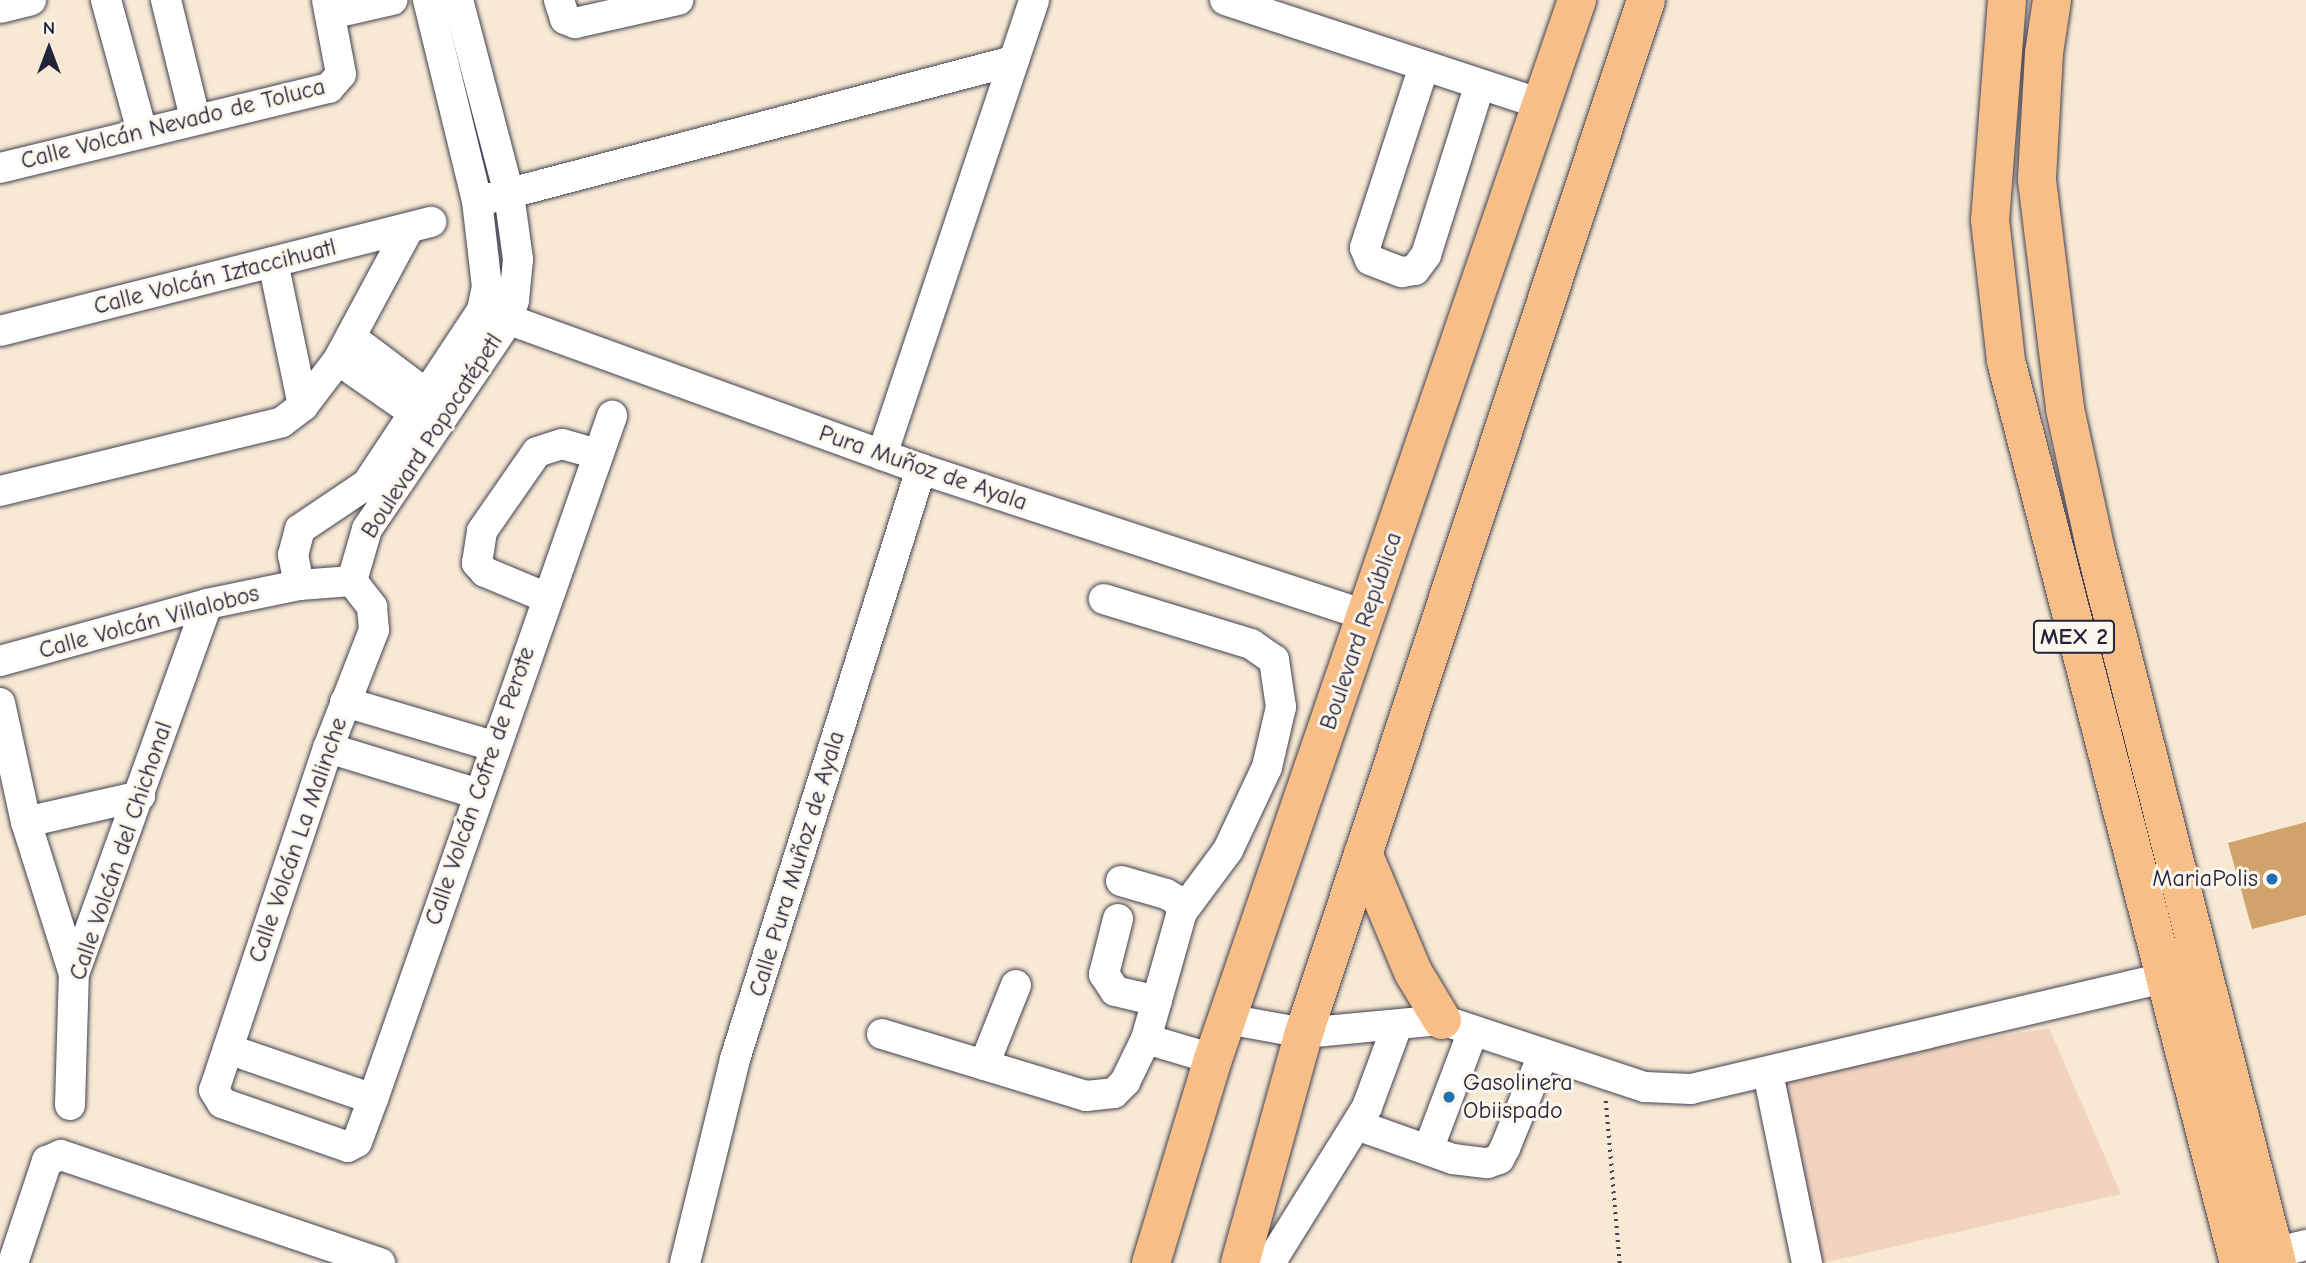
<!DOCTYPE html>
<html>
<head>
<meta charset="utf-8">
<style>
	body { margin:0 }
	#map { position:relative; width:2306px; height:1263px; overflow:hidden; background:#f7e9d3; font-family:"Comic Neue",sans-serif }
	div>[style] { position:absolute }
	.built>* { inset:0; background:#f2d4be }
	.building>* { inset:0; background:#cfa36b }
	.path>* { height:3.5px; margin-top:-1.75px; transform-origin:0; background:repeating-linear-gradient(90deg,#424052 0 2px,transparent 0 7px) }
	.roads { filter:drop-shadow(0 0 2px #424052) drop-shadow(0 0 2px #424052) }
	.minor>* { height:30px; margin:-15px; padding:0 15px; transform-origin:15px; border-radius:15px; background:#fff }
	.major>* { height:38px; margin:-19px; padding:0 19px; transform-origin:19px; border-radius:19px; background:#f7be88 }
	.dots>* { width:19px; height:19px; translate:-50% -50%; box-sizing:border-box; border:4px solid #fbf7ec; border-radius:50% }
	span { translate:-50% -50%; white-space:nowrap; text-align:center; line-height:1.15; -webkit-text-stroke:6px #fbf7ec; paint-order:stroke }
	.shield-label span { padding:2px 5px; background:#fbf7ec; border:2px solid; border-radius:5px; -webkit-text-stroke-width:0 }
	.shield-label { font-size:23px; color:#22223b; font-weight:700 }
	.street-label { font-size:24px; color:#22223b }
	.poi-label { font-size:24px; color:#22223b }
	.right { translate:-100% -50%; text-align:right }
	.left { translate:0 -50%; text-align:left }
	.north { position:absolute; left:14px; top:14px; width:70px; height:70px; -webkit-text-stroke:5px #fbf7ec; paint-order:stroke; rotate:0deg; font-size:19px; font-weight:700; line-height:28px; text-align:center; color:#22223b }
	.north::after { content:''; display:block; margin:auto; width:24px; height:32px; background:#22223b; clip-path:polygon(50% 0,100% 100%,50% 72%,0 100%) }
</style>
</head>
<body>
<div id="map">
	<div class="built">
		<i style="clip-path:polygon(2049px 1028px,2121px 1194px,1823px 1263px,1776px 1075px)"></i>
	</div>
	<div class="building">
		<i style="clip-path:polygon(2306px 822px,2306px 915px,2252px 929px,2228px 843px)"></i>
	</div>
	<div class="path">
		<i style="left:1606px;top:1101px;width:163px;rotate:85.1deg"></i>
	</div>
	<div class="roads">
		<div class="minor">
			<i style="left:106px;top:0;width:137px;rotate:74.7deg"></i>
			<i style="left:166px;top:0;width:122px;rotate:76.2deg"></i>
			<i style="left:559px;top:0;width:20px;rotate:72deg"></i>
			<i style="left:565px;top:19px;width:11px;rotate:22deg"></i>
			<i style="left:575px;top:23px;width:106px;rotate:-12.6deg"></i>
			<i style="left:1225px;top:0;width:333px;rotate:18.2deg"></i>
			<i style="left:0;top:8px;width:32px;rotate:-14deg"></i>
			<i style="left:330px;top:14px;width:64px;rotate:-12.7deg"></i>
			<i style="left:1424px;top:66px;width:191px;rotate:108deg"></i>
			<i style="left:1365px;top:248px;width:13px;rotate:67deg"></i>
			<i style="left:1370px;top:260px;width:34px;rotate:21deg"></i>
			<i style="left:1402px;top:272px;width:13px;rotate:-9deg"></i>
			<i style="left:1415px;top:270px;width:19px;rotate:-54deg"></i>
			<i style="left:1426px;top:255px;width:179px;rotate:-72.5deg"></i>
			<i style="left:0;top:168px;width:339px;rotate:-13.7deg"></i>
			<i style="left:329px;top:88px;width:18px;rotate:-49deg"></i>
			<i style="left:341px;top:74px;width:75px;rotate:-100.7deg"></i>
			<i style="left:491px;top:198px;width:540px;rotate:-14.71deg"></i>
			<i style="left:273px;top:262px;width:147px;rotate:78.2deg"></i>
			<i style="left:482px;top:310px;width:467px;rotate:19.9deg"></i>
			<i style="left:921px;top:469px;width:470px;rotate:18.2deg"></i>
			<i style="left:0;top:331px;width:445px;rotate:-14.2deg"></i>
			<i style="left:352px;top:338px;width:111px;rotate:37deg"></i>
			<i style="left:338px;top:360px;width:112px;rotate:34.8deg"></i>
			<i style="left:882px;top:455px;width:480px;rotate:-71.5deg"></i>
			<i style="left:0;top:491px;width:290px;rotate:-13.7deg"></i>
			<i style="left:282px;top:422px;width:26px;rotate:-37deg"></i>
			<i style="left:303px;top:406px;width:58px;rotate:-52.7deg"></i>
			<i style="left:338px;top:360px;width:150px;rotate:-61.7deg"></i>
			<i style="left:352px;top:581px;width:33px;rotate:52deg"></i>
			<i style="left:372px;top:607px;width:23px;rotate:85deg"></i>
			<i style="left:374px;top:630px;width:127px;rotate:111.3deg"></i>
			<i style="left:328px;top:748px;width:360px;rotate:108.4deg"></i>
			<i style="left:214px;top:1090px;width:15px;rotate:58deg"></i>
			<i style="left:222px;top:1103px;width:133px;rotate:19.2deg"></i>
			<i style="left:348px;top:1147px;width:10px;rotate:-29deg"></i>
			<i style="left:357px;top:1142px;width:46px;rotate:-69.6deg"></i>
			<i style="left:373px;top:1099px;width:724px;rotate:-70.71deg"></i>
			<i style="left:352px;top:581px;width:54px;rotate:-73.9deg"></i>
			<i style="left:367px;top:529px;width:251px;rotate:-55.9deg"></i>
			<i style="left:508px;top:321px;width:22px;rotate:-74deg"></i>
			<i style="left:514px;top:300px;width:41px;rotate:-84.4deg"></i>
			<i style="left:518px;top:259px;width:66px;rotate:-97.9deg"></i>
			<i style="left:509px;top:194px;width:201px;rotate:-104.7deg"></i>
			<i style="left:299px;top:585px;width:31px;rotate:-101deg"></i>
			<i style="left:293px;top:555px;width:27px;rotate:-75deg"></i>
			<i style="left:300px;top:529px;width:81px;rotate:-33.9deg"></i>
			<i style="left:367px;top:484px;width:209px;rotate:-56.5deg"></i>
			<i style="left:482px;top:310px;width:24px;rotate:-78deg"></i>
			<i style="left:487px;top:287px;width:87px;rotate:-96.6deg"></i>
			<i style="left:477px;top:201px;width:207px;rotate:-103.7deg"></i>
			<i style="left:545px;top:597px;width:65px;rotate:-157.4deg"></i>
			<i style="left:485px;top:572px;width:12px;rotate:-132deg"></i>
			<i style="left:477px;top:563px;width:32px;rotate:-81deg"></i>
			<i style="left:482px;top:531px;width:96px;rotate:-55.2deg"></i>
			<i style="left:537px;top:452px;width:26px;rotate:-18deg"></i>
			<i style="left:562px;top:444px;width:37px;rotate:16deg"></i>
			<i style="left:0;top:661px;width:215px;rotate:-15.4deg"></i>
			<i style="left:207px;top:604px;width:94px;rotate:-11.7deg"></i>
			<i style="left:299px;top:585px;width:53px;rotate:-4.3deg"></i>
			<i style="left:345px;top:702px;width:154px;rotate:16.6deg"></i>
			<i style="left:0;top:703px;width:122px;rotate:77.7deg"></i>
			<i style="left:26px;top:822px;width:159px;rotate:72.5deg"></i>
			<i style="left:328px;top:748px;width:157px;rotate:17deg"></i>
			<i style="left:26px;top:822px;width:117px;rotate:-12.8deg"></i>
			<i style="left:1121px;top:881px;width:47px;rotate:16.1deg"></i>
			<i style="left:1166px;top:894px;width:13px;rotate:29deg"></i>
			<i style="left:1177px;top:900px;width:13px;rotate:67deg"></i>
			<i style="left:1118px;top:919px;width:57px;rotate:104.3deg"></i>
			<i style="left:1104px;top:974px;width:20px;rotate:57deg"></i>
			<i style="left:1115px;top:991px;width:43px;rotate:13.4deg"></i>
			<i style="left:1227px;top:1019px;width:78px;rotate:10.3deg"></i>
			<i style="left:1304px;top:1033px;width:139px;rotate:-5.4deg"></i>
			<i style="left:1442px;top:1020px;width:214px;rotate:18.3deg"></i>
			<i style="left:1645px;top:1087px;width:46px;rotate:2.5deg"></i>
			<i style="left:1691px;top:1089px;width:507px;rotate:-13.21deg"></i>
			<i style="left:882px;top:1034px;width:213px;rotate:16.9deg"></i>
			<i style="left:1086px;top:1096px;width:28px;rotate:-6deg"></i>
			<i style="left:1114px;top:1093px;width:16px;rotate:-45deg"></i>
			<i style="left:1125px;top:1082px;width:48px;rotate:-64deg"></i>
			<i style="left:1146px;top:1039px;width:132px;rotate:-74.2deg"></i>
			<i style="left:1182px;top:912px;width:77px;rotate:-53.4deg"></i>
			<i style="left:1228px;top:850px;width:92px;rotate:-64.8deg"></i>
			<i style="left:1267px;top:767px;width:62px;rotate:-76.9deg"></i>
			<i style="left:1281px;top:707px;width:48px;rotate:-98.5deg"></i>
			<i style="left:1274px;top:660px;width:28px;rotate:-145deg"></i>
			<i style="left:1251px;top:644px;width:154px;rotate:-163deg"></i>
			<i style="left:1146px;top:1039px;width:70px;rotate:16.6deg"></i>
			<i style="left:228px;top:1049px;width:153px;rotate:19deg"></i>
			<i style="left:984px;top:1065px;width:86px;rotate:-68.2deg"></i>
			<i style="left:1768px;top:1073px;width:194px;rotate:78.4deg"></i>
			<i style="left:70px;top:1105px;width:131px;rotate:-88.3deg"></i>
			<i style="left:74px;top:974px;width:393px;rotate:-70.2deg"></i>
			<i style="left:1357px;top:1125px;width:102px;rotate:19.5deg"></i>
			<i style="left:1453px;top:1159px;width:35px;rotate:7deg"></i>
			<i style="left:1488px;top:1163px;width:12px;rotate:-20deg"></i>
			<i style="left:1499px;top:1159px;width:13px;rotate:-61deg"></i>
			<i style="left:1505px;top:1148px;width:100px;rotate:-67.8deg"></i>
			<i style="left:1428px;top:1150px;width:127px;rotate:-69.3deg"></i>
			<i style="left:2274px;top:1253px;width:33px;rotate:-14deg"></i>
			<i style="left:13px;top:1263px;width:108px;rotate:-71.6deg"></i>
			<i style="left:47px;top:1161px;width:15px;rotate:-23deg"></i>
			<i style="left:61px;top:1155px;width:337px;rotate:18.7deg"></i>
			<i style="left:685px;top:1263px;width:210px;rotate:-76.2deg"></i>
			<i style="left:735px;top:1059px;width:619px;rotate:-72.5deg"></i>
			<i style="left:1270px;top:1263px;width:184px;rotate:-58.1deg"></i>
			<i style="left:1367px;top:1107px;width:86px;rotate:-69.7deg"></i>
		</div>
		<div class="major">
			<i style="left:2007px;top:0;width:221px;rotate:94.4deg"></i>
			<i style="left:1990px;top:220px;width:142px;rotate:83.5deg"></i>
			<i style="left:2006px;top:361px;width:932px;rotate:75.52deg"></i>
			<i style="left:2052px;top:0;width:54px;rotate:98.6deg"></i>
			<i style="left:2044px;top:53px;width:127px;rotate:93.2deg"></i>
			<i style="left:2037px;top:180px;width:231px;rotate:83deg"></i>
			<i style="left:2065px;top:409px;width:145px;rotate:77.7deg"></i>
			<i style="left:2096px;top:551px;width:735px;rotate:75.74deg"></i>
			<i style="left:1363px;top:853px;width:129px;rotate:67.2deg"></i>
			<i style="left:1413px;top:972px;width:56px;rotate:58.9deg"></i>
			<i style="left:1151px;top:1263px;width:213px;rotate:-73.1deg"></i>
			<i style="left:1213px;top:1059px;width:1120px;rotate:-71.03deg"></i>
			<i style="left:1240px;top:1263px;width:239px;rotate:-74.5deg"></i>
			<i style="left:1304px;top:1033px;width:1088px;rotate:-71.68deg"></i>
		</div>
	</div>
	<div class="dots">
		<i style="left:2272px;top:879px;background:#1f6fb2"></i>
		<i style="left:1449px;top:1097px;background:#1f6fb2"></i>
	</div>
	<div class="shield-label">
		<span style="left:2074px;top:637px">MEX 2</span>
	</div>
	<div class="street-label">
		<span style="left:173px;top:124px;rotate:-14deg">Calle Volcán Nevado de Toluca</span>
		<span style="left:215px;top:277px;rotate:-14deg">Calle Volcán Iztaccihuatl</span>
		<span style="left:432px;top:436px;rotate:-57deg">Boulevard Popocatépetl</span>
		<span style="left:923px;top:468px;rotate:19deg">Pura Muñoz de Ayala</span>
		<span style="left:149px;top:622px;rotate:-15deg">Calle Volcán Villalobos</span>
		<span style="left:1361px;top:631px;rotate:-71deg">Boulevard República</span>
		<span style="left:480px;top:786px;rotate:-71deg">Calle Volcán Cofre de Perote</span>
		<span style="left:298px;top:840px;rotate:-71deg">Calle Volcán La Malinche</span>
		<span style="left:121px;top:851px;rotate:-71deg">Calle Volcán del Chichonal</span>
		<span style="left:797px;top:864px;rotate:-73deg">Calle Pura Muñoz de Ayala</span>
	</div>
	<div class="poi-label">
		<span class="right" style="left:2258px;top:879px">MariaPolis</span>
		<span class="left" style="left:1463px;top:1097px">Gasolinera<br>Obiispado</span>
	</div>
	<div class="north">N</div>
</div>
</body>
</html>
